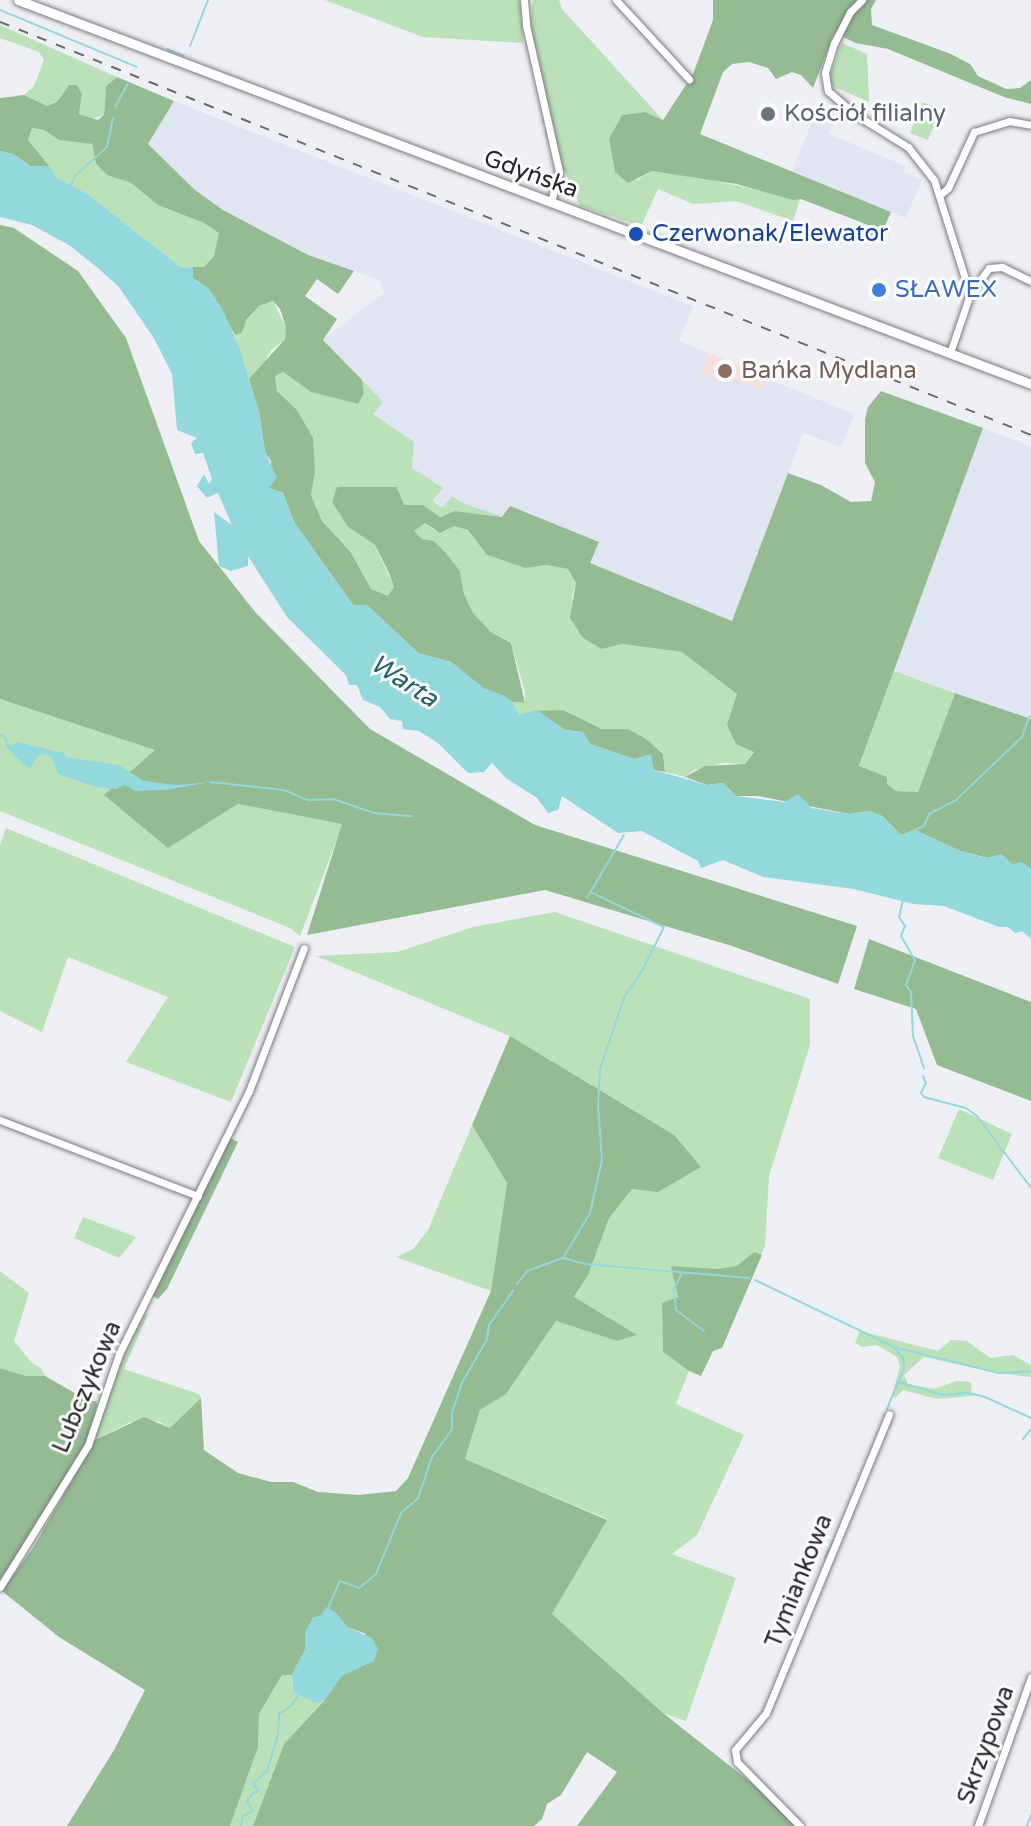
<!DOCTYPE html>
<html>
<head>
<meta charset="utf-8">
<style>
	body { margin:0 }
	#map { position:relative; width:1031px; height:1826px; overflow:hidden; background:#eeeff4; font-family:"Varela Round",sans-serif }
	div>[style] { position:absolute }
	.built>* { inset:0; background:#e1e4f1 }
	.education>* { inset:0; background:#f9deda }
	.green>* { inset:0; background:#bbe1b8 }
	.forest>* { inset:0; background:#95bb92 }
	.water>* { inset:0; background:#92d8dc }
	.stream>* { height:2px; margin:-1px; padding:0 1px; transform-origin:1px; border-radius:1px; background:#92d8dc }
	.roads { filter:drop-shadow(0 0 2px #797a7f) drop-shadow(0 0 2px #797a7f) }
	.minor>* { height:7px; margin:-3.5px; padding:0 3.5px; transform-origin:3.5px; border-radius:3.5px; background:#fff }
	.secondary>* { height:9px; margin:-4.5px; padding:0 4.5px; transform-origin:4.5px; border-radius:4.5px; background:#fff }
	.rail>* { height:2px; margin-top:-1px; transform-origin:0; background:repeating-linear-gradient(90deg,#67686b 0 10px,transparent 0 20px) }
	.dots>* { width:22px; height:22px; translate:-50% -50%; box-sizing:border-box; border:4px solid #fcfcff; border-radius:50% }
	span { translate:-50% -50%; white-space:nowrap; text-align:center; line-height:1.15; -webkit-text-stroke:6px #fcfcff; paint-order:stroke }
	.worship-label { font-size:24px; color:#5b616d }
	.left { translate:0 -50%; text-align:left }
	.street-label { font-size:24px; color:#252628 }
	.transit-label { font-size:24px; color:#164399 }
	.shop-label { font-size:24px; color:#366cbe }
	.education-label { font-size:24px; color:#785e54 }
	.water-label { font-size:26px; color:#266164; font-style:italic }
</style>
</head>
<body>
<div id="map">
	<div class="built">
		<i style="clip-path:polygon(174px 101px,693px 306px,679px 341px,709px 353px,701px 374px,724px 375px,761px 390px,766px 378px,854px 414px,841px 447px,803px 433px,732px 621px,590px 563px,598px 542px,511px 507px,503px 517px,465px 504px,452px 496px,442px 509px,431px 501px,442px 488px,412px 468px,414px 442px,372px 413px,382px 401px,323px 340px,384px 293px,380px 280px,308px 255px,223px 210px,195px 190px,148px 144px)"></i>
		<i style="clip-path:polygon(817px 110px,835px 118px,828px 134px,906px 166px,904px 172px,922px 180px,906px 218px,792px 171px)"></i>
		<i style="clip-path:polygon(983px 428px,1031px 447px,1031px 719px,894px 671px)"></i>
	</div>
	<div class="education">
		<i style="clip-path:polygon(709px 353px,766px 378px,761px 390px,724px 375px,718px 381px,701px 374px)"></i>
	</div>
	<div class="green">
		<i style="clip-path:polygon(325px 0,520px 0,523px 43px,423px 37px)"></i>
		<i style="clip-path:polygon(533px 0,559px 0,562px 9px,663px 120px,645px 112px,622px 115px,609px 140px,615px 172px,637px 180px,652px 171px,678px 173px,800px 199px,793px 221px,736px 201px,693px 204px,658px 189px,641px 226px,580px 206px,562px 165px,530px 22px)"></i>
		<i style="clip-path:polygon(0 25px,117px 77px,106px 86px,104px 115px,88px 120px,79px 114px,82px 94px,69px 85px,57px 102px,47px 106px,24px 95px,34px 86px,44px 60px,39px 52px,0 38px)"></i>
		<i style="clip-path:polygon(842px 43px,867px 54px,869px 102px,832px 86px,830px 75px)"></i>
		<i style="clip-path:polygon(922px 102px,941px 109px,928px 140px,910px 133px)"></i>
		<i style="clip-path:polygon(32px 128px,44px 130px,60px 140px,92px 144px,96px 164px,107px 175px,131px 183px,158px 205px,204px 223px,220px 233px,214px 256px,204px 267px,182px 268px,86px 193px,57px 178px,28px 140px)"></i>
		<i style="clip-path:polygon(273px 301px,286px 327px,285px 339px,271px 350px,261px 369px,249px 379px,235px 335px,242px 333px,246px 320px,259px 306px)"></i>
		<i style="clip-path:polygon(283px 372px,311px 392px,357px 404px,364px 393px,362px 380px,383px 402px,373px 414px,414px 442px,412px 468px,443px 488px,432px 501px,442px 508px,452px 496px,465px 504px,503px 517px,455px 511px,440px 517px,423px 505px,404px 506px,397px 487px,337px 487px,333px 502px,348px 527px,375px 545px,394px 587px,388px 597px,371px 589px,350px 551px,322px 521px,311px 495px,315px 472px,297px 410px,277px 391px,275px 376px)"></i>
		<i style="clip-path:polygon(425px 523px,434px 530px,454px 526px,468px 530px,487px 555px,525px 568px,547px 565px,568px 569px,576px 583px,572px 598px,602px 649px,622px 644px,682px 652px,709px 670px,737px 694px,736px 744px,754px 751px,745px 764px,723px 763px,694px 770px,685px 777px,665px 772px,663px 753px,628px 729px,602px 729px,563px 710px,519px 715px,513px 702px,525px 703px,525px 692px,511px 643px,491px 632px,473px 613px,464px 594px,460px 571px,446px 553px,434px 541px,422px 539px,413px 531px)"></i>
		<i style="clip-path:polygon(894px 671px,955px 693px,918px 792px,896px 791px,859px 767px)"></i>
		<i style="clip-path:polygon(0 699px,156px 750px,168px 848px,238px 804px,343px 824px,300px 936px,290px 928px,0 811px)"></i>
		<i style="clip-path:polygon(6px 828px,295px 947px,231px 1102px,126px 1062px,168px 997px,68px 957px,42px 1032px,0 1011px,0 845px)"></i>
		<i style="clip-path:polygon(555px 912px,810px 999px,810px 1045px,769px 1176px,765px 1246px,723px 1342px,662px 1304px,663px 1352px,689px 1371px,676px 1404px,744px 1435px,697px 1535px,672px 1554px,736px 1578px,686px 1721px,663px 1713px,552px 1614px,607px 1519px,465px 1459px,480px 1410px,506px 1394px,556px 1321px,617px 1341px,636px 1335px,574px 1298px,587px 1276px,586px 1082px,510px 1036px,316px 956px,397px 952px,473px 927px)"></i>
		<i style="clip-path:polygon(959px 1109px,1012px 1134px,993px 1180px,938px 1158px)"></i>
		<i style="clip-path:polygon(472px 1125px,507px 1183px,491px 1291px,396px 1257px,413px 1249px,428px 1230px)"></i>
		<i style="clip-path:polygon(83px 1217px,136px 1237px,119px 1258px,74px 1238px)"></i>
		<i style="clip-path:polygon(0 1271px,29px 1293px,14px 1341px,32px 1363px,41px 1368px,45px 1376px,26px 1376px,0 1368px)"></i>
		<i style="clip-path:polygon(148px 1314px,124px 1369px,199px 1394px,201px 1398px,170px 1428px,158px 1421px,130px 1422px,95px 1440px,122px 1354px,143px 1316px)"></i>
		<i style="clip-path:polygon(860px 1331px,938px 1351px,951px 1340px,967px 1341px,990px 1358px,1013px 1355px,1031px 1365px,1031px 1377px,997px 1373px,924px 1357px,904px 1375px,908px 1384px,934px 1389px,956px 1381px,971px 1382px,972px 1396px,937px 1399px,903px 1390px,895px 1398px,892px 1396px,900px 1366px,897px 1357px,877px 1345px,862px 1347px,855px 1343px)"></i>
		<i style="clip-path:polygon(282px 1675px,292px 1675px,293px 1692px,316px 1702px,324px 1701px,284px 1744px,253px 1826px,230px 1826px,258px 1747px,259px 1714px)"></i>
	</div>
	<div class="forest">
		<i style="clip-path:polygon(713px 0,876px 0,871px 9px,872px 25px,951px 54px,970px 64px,978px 76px,1006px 89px,1020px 88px,1031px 80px,1031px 104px,1004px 97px,888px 49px,856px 43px,834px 33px,813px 88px,801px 75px,792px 72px,776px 79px,768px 68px,749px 62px,732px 64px,723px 72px,700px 134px,891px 212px,882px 232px,863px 239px,868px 225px,801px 199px,793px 200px,736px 184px,652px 171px,628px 183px,615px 172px,609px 139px,622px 115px,645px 112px,663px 120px,693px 74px,713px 20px)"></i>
		<i style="clip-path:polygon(117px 77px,174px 101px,148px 144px,195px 190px,223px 210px,308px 255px,354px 271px,338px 294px,317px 279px,305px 296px,337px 319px,323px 340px,362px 380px,364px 393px,358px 404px,311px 392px,283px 372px,275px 376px,277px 391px,297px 410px,313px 438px,315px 472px,311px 495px,322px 521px,350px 551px,371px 589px,388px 596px,394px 587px,388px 571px,375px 545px,348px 527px,332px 502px,337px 487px,397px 487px,404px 505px,423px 505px,440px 517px,455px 511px,502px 517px,510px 506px,599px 542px,590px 563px,732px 621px,788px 473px,821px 485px,851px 502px,871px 501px,875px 482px,865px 463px,865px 419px,868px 407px,881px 391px,983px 428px,859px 766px,887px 777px,887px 784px,896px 791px,918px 792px,955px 693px,1031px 719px,1031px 869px,960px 851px,915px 830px,901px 835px,882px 816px,869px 811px,849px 814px,758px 796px,736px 796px,723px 783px,707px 785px,685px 777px,705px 766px,745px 764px,754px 752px,736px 744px,727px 725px,737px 694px,682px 652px,622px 644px,602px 649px,583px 638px,570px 618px,576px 583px,568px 569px,547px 565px,525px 568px,487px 555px,468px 530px,454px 526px,440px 533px,425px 523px,414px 531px,422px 539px,434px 541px,446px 553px,460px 571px,464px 594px,473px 613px,491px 632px,511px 643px,525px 703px,513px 702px,484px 689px,451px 662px,418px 653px,367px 605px,353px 605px,294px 522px,283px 493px,269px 488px,271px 461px,265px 452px,259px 412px,249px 379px,285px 339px,286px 327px,280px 309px,273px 301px,259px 306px,246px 320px,242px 333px,235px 335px,209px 289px,193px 278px,193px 267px,204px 267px,214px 256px,219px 233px,204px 223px,158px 205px,131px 183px,107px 175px,96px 164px,92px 144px,59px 140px,44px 130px,32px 128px,28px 140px,49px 166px,30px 166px,13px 154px,0 151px,0 98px,24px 95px,47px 106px,57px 102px,69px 85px,77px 85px,82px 94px,79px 114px,98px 120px,104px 115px,106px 86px)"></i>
		<i style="clip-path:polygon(0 225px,14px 228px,78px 271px,126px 338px,199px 541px,256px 613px,370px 729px,535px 825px,857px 926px,838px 984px,732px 946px,545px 890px,307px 935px,342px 824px,238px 804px,168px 848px,104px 795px,155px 750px,0 699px)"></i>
		<i style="clip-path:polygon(563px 710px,602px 729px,628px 729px,646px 739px,663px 754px,665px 772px,654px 770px,634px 759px,590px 744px,583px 732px,565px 730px,537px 711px)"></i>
		<i style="clip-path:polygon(869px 939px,1031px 1002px,1031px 1101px,937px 1065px,916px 1009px,854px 989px)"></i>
		<i style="clip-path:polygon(510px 1036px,674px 1135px,701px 1167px,658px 1192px,632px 1189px,609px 1218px,588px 1275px,574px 1297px,637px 1335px,617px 1341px,556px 1321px,506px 1394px,480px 1410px,465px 1459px,607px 1520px,552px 1614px,663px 1713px,773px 1800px,795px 1826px,577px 1826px,617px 1772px,587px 1752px,561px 1795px,547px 1804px,542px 1819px,534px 1826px,253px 1826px,284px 1744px,324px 1701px,366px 1634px,347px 1627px,335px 1612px,313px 1618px,305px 1633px,305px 1650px,292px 1675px,282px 1675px,259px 1714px,258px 1747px,230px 1826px,67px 1826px,114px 1750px,145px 1690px,59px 1637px,2px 1591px,33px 1548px,95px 1440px,144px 1417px,170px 1428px,201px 1398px,204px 1450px,238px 1473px,271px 1482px,293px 1482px,318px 1492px,359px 1495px,396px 1491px,408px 1478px,491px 1291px,507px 1183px,472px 1125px)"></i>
		<i style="clip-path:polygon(230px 1138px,238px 1142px,167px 1289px,158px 1299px,153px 1296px)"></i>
		<i style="clip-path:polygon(754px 1252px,762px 1255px,722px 1348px,713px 1351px,701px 1376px,689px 1371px,663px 1352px,662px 1303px,678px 1297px,671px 1266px,718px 1269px,737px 1266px)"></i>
		<i style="clip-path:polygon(0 1368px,26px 1376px,45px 1376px,89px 1401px,96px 1401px,97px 1405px,86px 1443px,34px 1531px,0 1579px)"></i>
	</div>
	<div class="water">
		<i style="clip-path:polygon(0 151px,13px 154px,30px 166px,49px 166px,57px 178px,86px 193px,182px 268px,193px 267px,193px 278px,209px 289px,222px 308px,239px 346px,259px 412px,265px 451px,277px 478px,269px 488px,283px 493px,294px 522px,353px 605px,367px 605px,418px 653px,451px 662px,484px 688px,505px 696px,513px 702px,519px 715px,537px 710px,565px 730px,583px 732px,590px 744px,634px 759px,651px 754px,654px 770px,707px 785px,723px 783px,736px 796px,784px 802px,798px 794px,812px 808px,849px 814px,869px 811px,882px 816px,901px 835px,915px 830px,960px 851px,986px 858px,1001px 854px,1013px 864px,1022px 862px,1031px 869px,1031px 939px,1022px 931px,1015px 933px,1008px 927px,999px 927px,944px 906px,913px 904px,854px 889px,763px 877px,723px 860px,701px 868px,698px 861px,642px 831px,618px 833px,562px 796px,558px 810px,548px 813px,537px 798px,506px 778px,492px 763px,484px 772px,468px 773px,438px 743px,419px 731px,403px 729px,402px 721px,390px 719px,380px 707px,363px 700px,357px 685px,349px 685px,346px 675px,287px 617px,248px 556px,248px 566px,231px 571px,219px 566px,214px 512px,232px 525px,218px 493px,207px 498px,197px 486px,204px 474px,209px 484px,212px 479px,203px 453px,195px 454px,191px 443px,197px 438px,177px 430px,172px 374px,155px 340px,119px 287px,98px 268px,69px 245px,32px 225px,0 217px)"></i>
		<i style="clip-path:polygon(17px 742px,64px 753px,66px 757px,119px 765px,144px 781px,177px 785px,211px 782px,166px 790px,135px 791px,125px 785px,116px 789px,96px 787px,58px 774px,52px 758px,46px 754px,38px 756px,30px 768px,23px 764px,6px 747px,7px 743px,11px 746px)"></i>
		<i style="clip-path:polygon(326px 1607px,335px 1612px,347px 1627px,372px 1638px,378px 1649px,374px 1661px,342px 1676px,324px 1701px,316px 1703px,293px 1692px,292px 1675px,305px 1650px,305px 1633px,313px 1618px,322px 1615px)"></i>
	</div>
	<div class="stream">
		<i style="left:0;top:10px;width:148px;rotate:22.6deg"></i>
		<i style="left:190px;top:46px;width:49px;rotate:-68.6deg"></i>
		<i style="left:167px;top:49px;width:18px;rotate:22deg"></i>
		<i style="left:115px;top:107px;width:26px;rotate:-61deg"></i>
		<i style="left:70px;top:188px;width:13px;rotate:-67deg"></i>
		<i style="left:75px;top:176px;width:43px;rotate:-42.2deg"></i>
		<i style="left:107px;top:147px;width:30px;rotate:-78deg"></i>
		<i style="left:0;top:735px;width:5px;rotate:22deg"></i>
		<i style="left:5px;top:737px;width:6px;rotate:72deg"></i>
		<i style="left:211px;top:782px;width:73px;rotate:6.3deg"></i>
		<i style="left:284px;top:790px;width:26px;rotate:23deg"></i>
		<i style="left:308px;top:800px;width:25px;rotate:-2deg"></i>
		<i style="left:333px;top:799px;width:43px;rotate:18.9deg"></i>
		<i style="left:374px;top:813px;width:38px;rotate:5deg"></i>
		<i style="left:915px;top:830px;width:10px;rotate:-24deg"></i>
		<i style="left:924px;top:826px;width:13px;rotate:-67deg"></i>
		<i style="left:929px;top:814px;width:30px;rotate:-27deg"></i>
		<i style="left:956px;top:800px;width:91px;rotate:-43.7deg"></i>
		<i style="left:1022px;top:737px;width:21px;rotate:-71deg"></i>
		<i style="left:587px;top:898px;width:73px;rotate:-59.6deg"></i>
		<i style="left:903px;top:900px;width:17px;rotate:103deg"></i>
		<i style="left:899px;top:917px;width:11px;rotate:56deg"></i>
		<i style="left:905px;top:926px;width:11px;rotate:112deg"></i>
		<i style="left:901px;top:936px;width:28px;rotate:60deg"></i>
		<i style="left:915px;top:960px;width:27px;rotate:110deg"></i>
		<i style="left:906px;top:985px;width:9px;rotate:54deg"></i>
		<i style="left:911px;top:992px;width:44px;rotate:87.4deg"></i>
		<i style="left:913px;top:1036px;width:34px;rotate:71deg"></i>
		<i style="left:923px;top:1076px;width:8px;rotate:67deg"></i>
		<i style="left:926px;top:1083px;width:11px;rotate:117deg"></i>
		<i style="left:921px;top:1093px;width:5px;rotate:53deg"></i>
		<i style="left:924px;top:1097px;width:43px;rotate:14.7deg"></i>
		<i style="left:966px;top:1108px;width:14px;rotate:36deg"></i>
		<i style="left:977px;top:1116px;width:90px;rotate:53.1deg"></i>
		<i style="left:563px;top:1258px;width:52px;rotate:-59deg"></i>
		<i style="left:590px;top:1213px;width:54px;rotate:-77.2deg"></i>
		<i style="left:602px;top:1160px;width:54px;rotate:-94.2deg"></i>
		<i style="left:598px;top:1106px;width:37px;rotate:-87deg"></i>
		<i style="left:600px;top:1069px;width:78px;rotate:-71.3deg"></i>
		<i style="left:625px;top:995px;width:27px;rotate:-54deg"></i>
		<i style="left:641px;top:973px;width:51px;rotate:-63.4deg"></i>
		<i style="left:664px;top:927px;width:82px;rotate:-154.7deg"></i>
		<i style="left:682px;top:1273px;width:18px;rotate:117deg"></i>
		<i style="left:674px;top:1289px;width:21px;rotate:85deg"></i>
		<i style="left:676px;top:1310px;width:35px;rotate:37deg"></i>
		<i style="left:755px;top:1280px;width:154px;rotate:25.7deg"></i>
		<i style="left:894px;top:1347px;width:107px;rotate:14deg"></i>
		<i style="left:998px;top:1373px;width:33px;rotate:-3deg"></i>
		<i style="left:517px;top:1284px;width:16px;rotate:-52deg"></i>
		<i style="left:527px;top:1271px;width:38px;rotate:-20deg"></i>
		<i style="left:563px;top:1258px;width:23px;rotate:15deg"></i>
		<i style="left:585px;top:1264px;width:165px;rotate:4.9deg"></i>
		<i style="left:898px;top:1382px;width:47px;rotate:16.1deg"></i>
		<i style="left:943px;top:1395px;width:25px;rotate:-5deg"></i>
		<i style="left:968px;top:1393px;width:17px;rotate:13deg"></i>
		<i style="left:985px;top:1397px;width:51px;rotate:24.5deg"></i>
		<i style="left:887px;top:1409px;width:44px;rotate:-67.5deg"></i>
		<i style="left:904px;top:1368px;width:10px;rotate:-96deg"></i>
		<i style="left:903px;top:1358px;width:14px;rotate:-129deg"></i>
		<i style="left:1023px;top:1439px;width:13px;rotate:-51deg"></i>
		<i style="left:825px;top:1557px;width:19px;rotate:-62deg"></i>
		<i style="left:327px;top:1611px;width:33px;rotate:-67deg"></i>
		<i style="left:340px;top:1581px;width:20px;rotate:20deg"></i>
		<i style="left:359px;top:1588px;width:22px;rotate:-39deg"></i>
		<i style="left:376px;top:1574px;width:66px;rotate:-67.7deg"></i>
		<i style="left:401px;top:1513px;width:23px;rotate:-41deg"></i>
		<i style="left:418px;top:1498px;width:43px;rotate:-71.1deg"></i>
		<i style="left:432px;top:1457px;width:34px;rotate:-54deg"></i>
		<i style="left:452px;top:1429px;width:17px;rotate:-90deg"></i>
		<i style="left:452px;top:1412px;width:31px;rotate:-71deg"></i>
		<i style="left:462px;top:1383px;width:51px;rotate:-60.4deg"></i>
		<i style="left:487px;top:1339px;width:14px;rotate:-82deg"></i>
		<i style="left:489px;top:1325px;width:42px;rotate:-54.8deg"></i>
		<i style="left:241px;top:1826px;width:10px;rotate:-79deg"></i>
		<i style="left:243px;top:1816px;width:11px;rotate:-27deg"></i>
		<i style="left:253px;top:1811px;width:11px;rotate:-124deg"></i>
		<i style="left:247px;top:1802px;width:11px;rotate:-56deg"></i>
		<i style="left:253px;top:1793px;width:6px;rotate:-18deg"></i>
		<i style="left:259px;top:1791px;width:9px;rotate:-131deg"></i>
		<i style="left:253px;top:1784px;width:19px;rotate:-43deg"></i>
		<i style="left:267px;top:1771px;width:38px;rotate:-73deg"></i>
		<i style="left:278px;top:1735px;width:21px;rotate:-87deg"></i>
		<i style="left:279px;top:1714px;width:14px;rotate:-34deg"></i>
		<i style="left:291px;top:1706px;width:16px;rotate:-55deg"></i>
		<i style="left:1027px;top:1826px;width:12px;rotate:-70deg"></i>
	</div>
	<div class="roads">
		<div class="minor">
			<i style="left:524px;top:0;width:25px;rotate:85deg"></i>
			<i style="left:526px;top:25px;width:151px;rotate:77.3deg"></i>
			<i style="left:559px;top:172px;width:31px;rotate:105deg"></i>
			<i style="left:616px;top:0;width:108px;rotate:47.3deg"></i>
			<i style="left:862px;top:0;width:17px;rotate:135deg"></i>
			<i style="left:850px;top:12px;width:35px;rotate:117deg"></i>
			<i style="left:834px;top:43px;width:31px;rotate:107deg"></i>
			<i style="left:825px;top:73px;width:18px;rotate:81deg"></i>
			<i style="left:828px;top:91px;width:33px;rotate:41deg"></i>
			<i style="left:853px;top:113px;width:65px;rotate:31.7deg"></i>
			<i style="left:908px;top:147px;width:42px;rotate:51.8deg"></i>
			<i style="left:934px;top:180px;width:120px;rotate:72.5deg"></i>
			<i style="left:941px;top:194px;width:9px;rotate:-41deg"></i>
			<i style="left:948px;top:188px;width:62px;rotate:-65.1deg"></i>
			<i style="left:974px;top:132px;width:37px;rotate:-17deg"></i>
			<i style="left:1009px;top:121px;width:22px;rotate:10deg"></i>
			<i style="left:950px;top:353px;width:62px;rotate:-71.3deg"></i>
			<i style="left:970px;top:294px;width:32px;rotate:-54deg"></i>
			<i style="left:989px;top:268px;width:13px;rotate:-4deg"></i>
			<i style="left:1002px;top:267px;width:32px;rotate:26deg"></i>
			<i style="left:0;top:1120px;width:212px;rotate:21deg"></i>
			<i style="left:0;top:1587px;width:167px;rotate:-58.2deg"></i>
			<i style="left:88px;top:1445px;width:96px;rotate:-71.2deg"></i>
			<i style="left:119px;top:1354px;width:293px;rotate:-63.7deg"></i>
			<i style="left:249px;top:1091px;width:153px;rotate:-69deg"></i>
			<i style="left:800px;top:1826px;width:90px;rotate:-134.5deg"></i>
			<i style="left:737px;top:1762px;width:12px;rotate:-99deg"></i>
			<i style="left:735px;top:1750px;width:48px;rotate:-50deg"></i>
			<i style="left:766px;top:1713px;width:323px;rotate:-67.6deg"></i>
			<i style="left:978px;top:1826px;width:158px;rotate:-70.4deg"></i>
		</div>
		<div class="secondary">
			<i style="left:18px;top:0;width:1083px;rotate:20.76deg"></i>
		</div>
	</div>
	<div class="rail">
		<i style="left:0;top:22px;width:1111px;rotate:21.83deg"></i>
	</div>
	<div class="dots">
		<i style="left:768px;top:114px;background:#6b7280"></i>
		<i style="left:636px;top:234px;background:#1a4fb4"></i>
		<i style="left:879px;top:290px;background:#3f7fe0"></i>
		<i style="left:725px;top:371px;background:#8d6e63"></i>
	</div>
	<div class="worship-label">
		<span class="left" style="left:784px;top:114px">Kościół filialny</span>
	</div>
	<div class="street-label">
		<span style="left:531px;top:174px;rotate:20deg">Gdyńska</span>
		<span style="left:87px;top:1387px;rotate:-67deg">Lubczykowa</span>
		<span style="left:799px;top:1581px;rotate:-68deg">Tymiankowa</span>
		<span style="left:986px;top:1745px;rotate:-70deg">Skrzypowa</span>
	</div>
	<div class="transit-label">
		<span class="left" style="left:652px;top:234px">Czerwonak/Elewator</span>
	</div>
	<div class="shop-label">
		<span class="left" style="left:895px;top:290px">SŁAWEX</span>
	</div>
	<div class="education-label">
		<span class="left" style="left:741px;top:371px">Bańka Mydlana</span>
	</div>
	<div class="water-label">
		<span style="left:404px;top:681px;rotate:33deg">Warta</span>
	</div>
</div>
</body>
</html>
